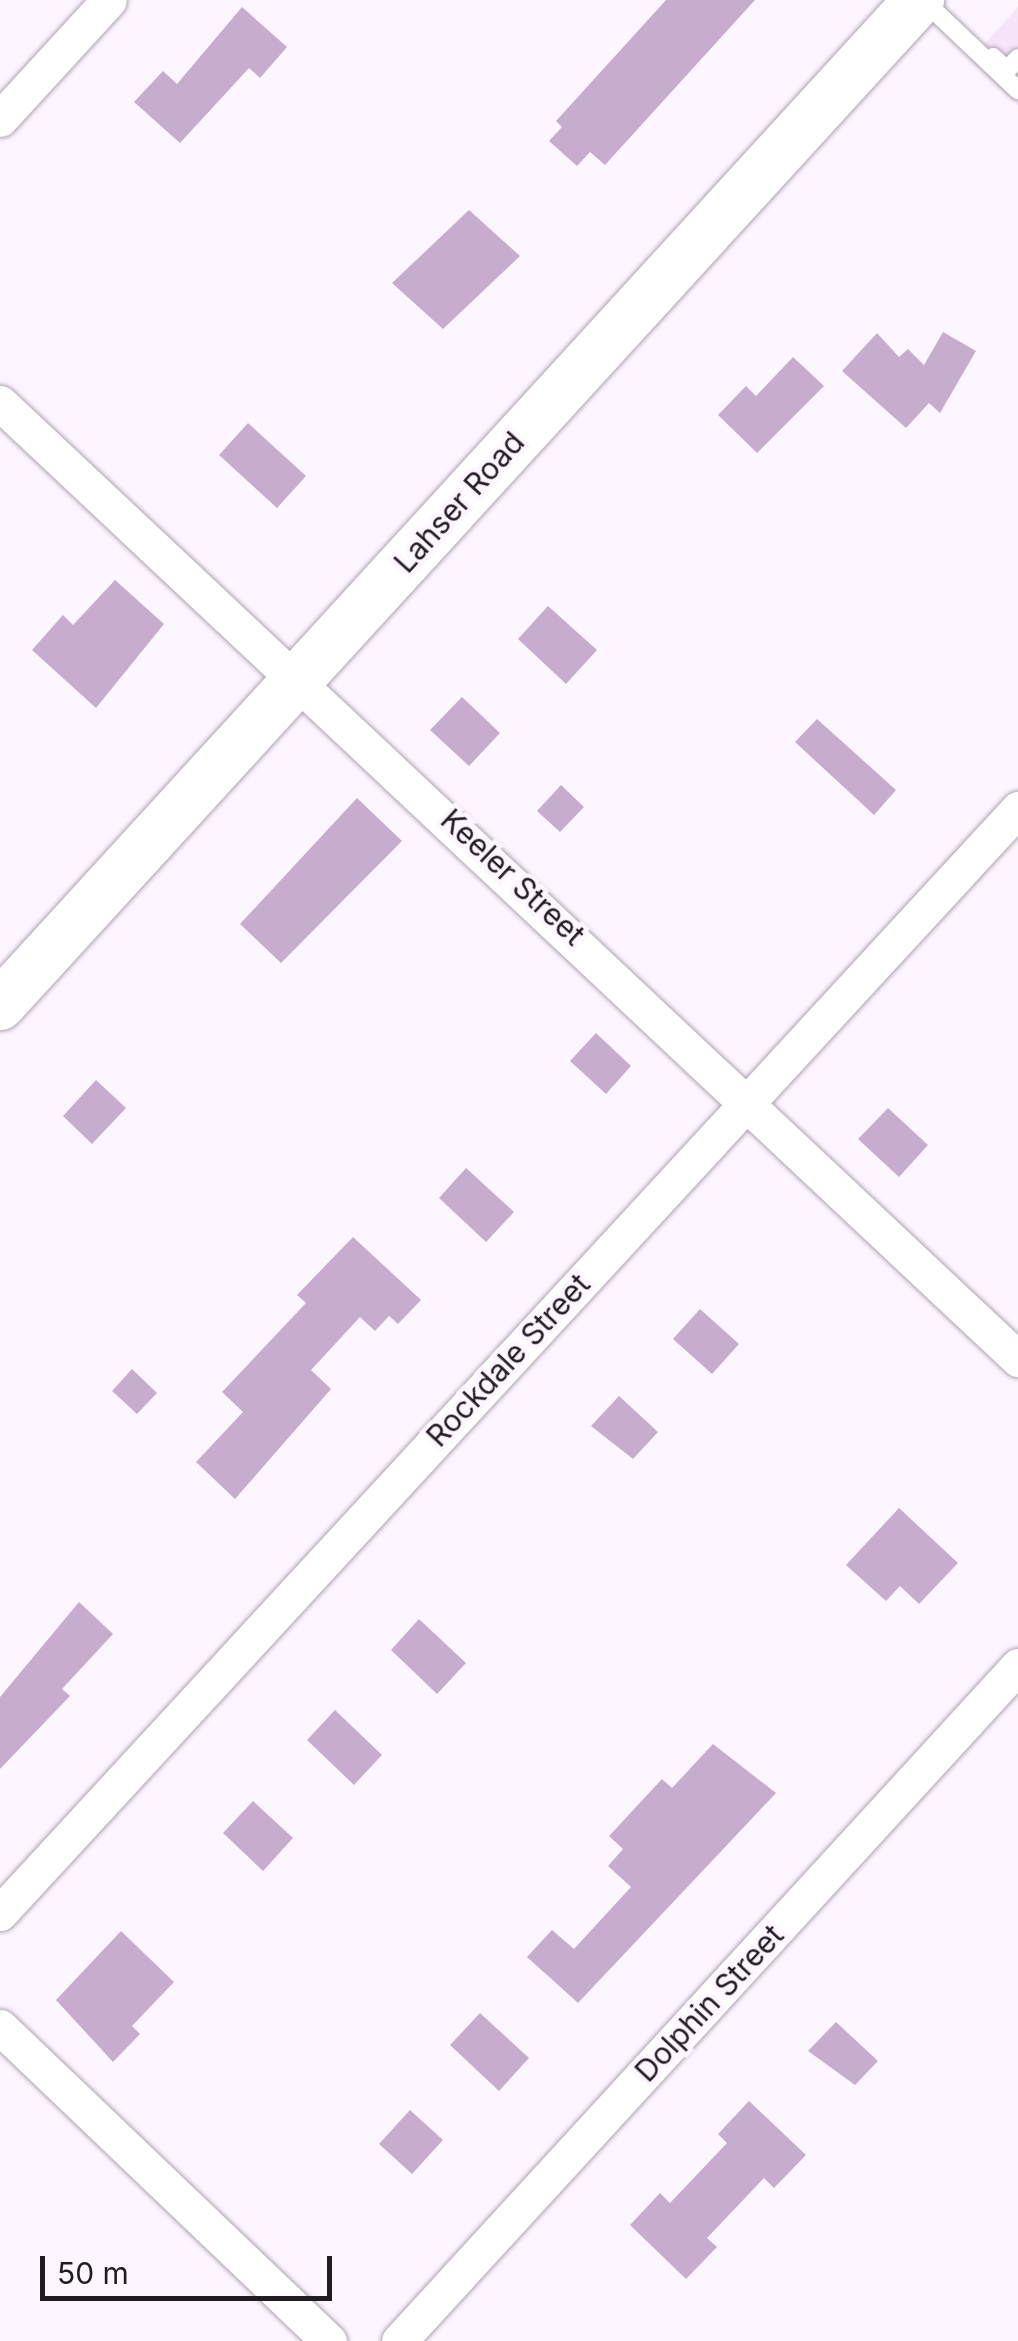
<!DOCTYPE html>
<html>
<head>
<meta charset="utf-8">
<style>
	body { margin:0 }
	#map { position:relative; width:1018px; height:2341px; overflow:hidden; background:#fdf5ff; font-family:Inter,sans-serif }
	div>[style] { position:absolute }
	.built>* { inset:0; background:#f6e4fa }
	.building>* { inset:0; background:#c7adcd }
	.roads { filter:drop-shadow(0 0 2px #afa3b2) drop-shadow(0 0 2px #afa3b2) }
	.lane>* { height:18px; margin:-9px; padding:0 9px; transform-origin:9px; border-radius:9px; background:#fff }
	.street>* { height:35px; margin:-17.5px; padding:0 17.5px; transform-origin:17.5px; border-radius:17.5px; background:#fff }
	.secondary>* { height:50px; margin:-25px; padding:0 25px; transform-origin:25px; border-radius:25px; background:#fff }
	span { translate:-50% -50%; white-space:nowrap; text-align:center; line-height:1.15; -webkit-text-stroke:9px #fdf5ff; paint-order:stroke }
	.street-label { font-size:30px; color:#211c22 }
	.scale { position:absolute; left:40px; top:2256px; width:292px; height:45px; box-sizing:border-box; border:5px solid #211c22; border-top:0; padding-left:12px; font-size:30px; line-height:35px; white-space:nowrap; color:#211c22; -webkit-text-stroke:8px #fdf5ff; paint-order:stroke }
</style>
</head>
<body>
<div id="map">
	<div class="built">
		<i style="clip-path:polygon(1018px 7px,1018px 105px,970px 60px)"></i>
	</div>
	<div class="building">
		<i style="clip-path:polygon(666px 0,755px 0,605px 165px,590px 152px,577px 166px,549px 141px,562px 127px,556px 121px)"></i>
		<i style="clip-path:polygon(242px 7px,287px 47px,260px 78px,249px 68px,180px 143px,134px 102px,163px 71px,177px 84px)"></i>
		<i style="clip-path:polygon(469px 210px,520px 256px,443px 329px,392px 283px)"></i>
		<i style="clip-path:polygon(943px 332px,976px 351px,940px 413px,929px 403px,906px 428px,842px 371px,877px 333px,899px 357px,908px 349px,924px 365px)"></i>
		<i style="clip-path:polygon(793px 357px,824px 386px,757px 453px,718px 415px,746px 386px,756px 396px)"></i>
		<i style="clip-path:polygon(248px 423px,306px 476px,277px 508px,219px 455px)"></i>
		<i style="clip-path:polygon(115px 580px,164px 624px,96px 708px,32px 650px,63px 615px,73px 625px)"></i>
		<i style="clip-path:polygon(548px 606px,597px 650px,566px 684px,518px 639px)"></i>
		<i style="clip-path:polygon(462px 697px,500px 733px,469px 766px,430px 730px)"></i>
		<i style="clip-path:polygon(817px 719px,896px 790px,874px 815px,795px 742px)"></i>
		<i style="clip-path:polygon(561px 785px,584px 807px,560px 832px,537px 811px)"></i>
		<i style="clip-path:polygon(357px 798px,402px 841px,281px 963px,240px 924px)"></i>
		<i style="clip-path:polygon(596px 1033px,631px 1066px,606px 1094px,570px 1061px)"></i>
		<i style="clip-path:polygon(96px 1080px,126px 1108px,92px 1144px,63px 1116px)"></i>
		<i style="clip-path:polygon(888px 1108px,928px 1145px,899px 1177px,858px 1139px)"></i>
		<i style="clip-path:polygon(466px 1168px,514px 1212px,486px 1242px,439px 1198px)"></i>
		<i style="clip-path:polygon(353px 1237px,421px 1300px,398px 1324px,389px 1316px,375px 1331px,360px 1317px,311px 1370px,331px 1389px,235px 1499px,196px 1462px,243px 1412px,222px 1392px,306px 1303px,297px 1295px)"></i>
		<i style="clip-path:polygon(700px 1309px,739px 1344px,712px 1374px,673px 1339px)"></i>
		<i style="clip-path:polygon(132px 1369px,157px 1393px,137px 1414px,112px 1391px)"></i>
		<i style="clip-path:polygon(619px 1396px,658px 1432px,633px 1459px,591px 1426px)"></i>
		<i style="clip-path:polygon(899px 1508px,958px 1563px,919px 1604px,900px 1586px,886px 1601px,846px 1565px)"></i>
		<i style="clip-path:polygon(79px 1602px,113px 1634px,62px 1689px,70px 1696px,0 1769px,0 1697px)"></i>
		<i style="clip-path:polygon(419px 1619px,466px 1663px,437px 1694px,391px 1650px)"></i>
		<i style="clip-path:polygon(335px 1710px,382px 1755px,354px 1785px,307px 1740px)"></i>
		<i style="clip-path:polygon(713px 1744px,776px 1793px,578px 2003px,527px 1957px,552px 1930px,574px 1949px,631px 1887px,608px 1866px,623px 1849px,609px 1836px,662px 1779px,672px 1788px)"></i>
		<i style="clip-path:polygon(253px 1801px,293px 1838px,263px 1871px,223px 1833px)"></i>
		<i style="clip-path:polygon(121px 1931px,174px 1982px,132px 2026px,140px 2034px,113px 2062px,56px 2000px)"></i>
		<i style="clip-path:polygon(480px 2013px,529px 2058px,499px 2091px,450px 2045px)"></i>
		<i style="clip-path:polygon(836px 2022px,878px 2061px,855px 2085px,808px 2051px)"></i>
		<i style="clip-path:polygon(749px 2101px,806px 2155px,774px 2188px,764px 2178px,707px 2238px,717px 2247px,686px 2279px,630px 2225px,660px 2193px,670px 2203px,727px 2143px,718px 2134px)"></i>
		<i style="clip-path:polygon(410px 2110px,443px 2140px,412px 2174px,379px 2144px)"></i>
	</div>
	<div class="roads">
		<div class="lane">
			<i style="left:923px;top:0;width:131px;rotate:43.5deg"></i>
			<i style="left:993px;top:57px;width:19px;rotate:43deg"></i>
			<i style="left:1007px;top:70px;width:16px;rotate:-47deg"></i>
		</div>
		<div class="street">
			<i style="left:0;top:119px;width:161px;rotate:-47.5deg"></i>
			<i style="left:0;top:403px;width:1397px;rotate:43.2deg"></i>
			<i style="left:0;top:1913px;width:1502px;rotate:-47.32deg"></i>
			<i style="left:0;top:2027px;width:455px;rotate:43.7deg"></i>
			<i style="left:399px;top:2341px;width:916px;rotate:-47.48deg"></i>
		</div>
		<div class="secondary">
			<i style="left:0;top:1005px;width:1362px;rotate:-47.56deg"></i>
		</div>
	</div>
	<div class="street-label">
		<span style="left:459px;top:502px;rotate:-48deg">Lahser Road</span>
		<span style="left:513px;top:877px;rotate:43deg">Keeler Street</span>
		<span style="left:508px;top:1360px;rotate:-47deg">Rockdale Street</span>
		<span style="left:709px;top:2003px;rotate:-47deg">Dolphin Street</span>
	</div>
	<div class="scale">50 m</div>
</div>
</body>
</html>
